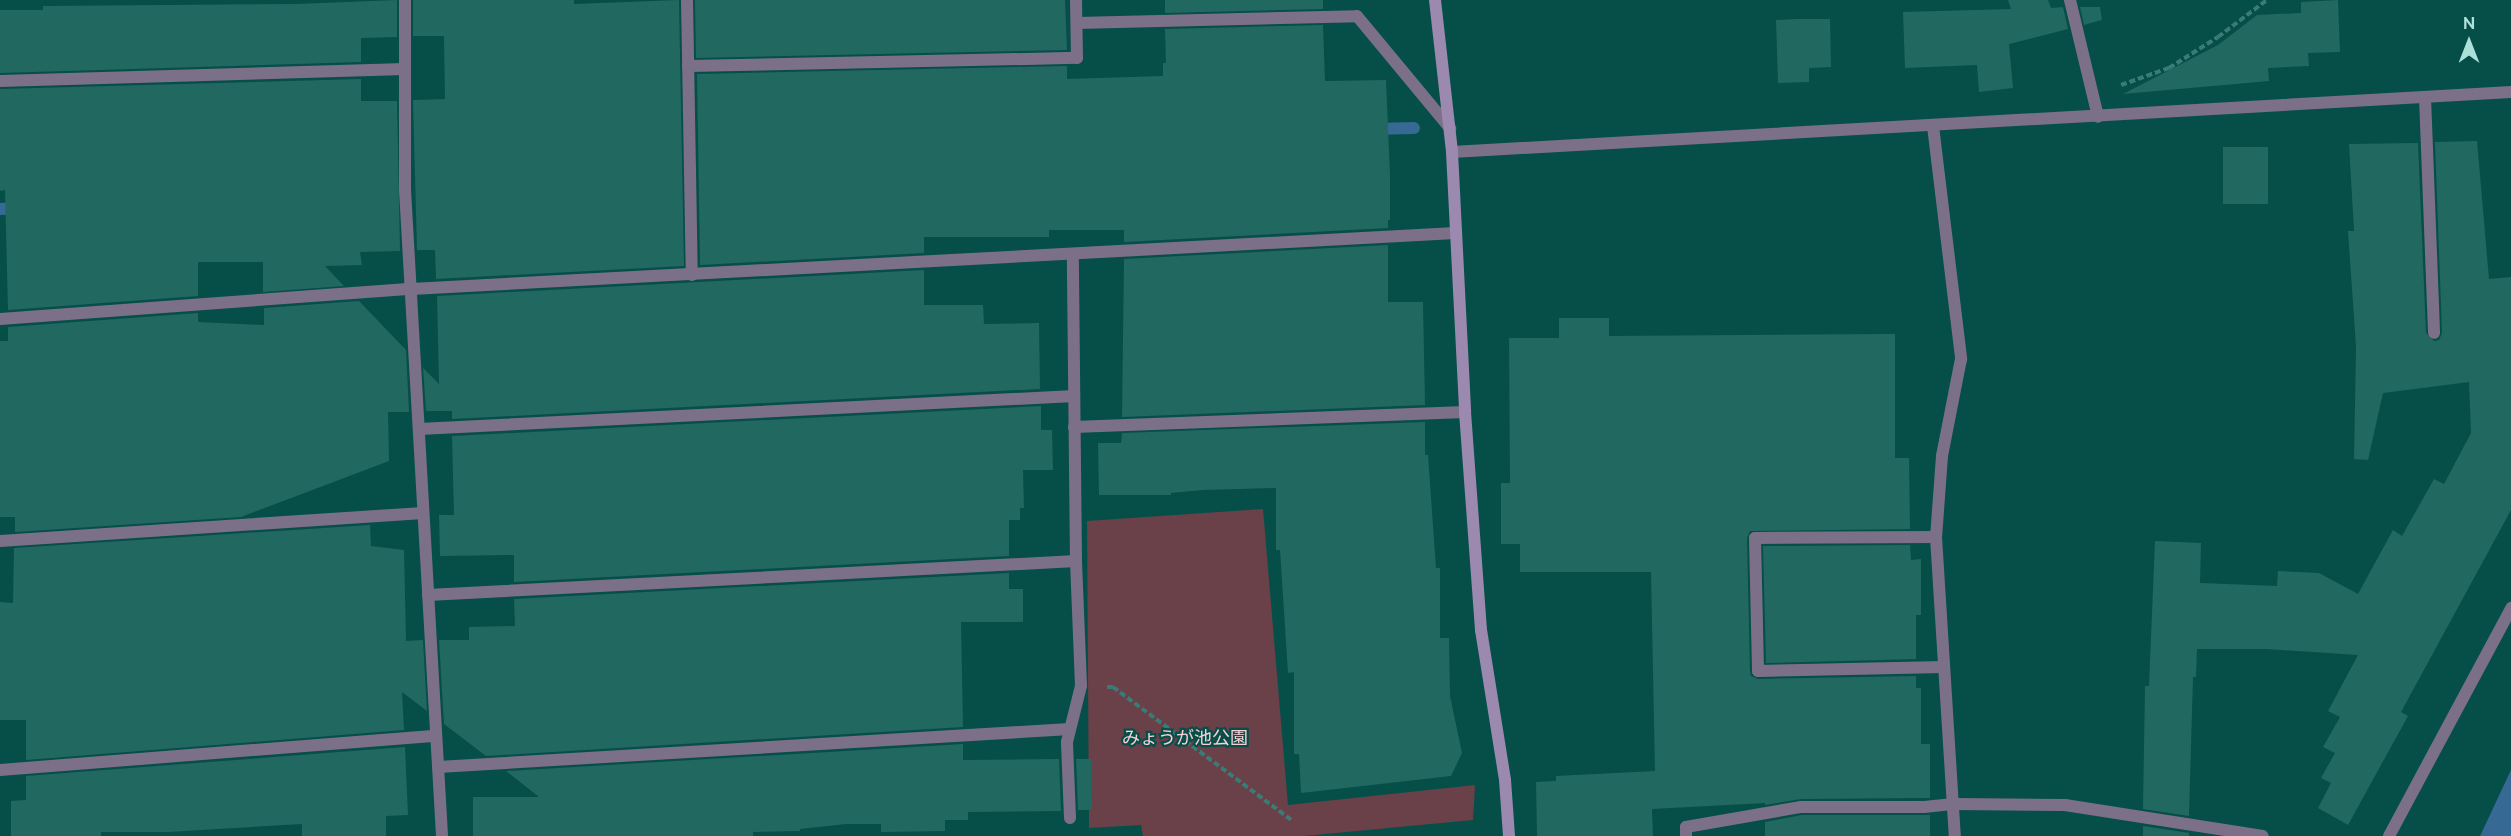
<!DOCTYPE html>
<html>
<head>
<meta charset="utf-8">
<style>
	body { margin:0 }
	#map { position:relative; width:2511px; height:836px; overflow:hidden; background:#064e48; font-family:Raleway,"Noto Sans JP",sans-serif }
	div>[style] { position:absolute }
	.green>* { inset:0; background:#6a4049 }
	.water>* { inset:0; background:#366994 }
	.stream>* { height:12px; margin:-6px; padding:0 6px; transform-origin:6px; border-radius:6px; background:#366994 }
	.building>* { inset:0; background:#216861 }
	.path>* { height:4px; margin-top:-2px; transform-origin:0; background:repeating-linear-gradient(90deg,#3a7b75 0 6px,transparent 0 9px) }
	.lane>* { height:12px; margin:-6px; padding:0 6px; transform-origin:6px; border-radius:6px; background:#7c7089 }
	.street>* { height:12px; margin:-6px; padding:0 6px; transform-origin:6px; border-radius:6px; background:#7c7089 }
	.secondary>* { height:12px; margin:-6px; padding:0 6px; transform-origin:6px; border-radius:6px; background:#9b89af }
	span { translate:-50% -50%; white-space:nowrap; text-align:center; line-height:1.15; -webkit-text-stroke:4.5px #064e48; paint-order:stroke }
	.park-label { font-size:18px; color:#f8cfd6 }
	.north { position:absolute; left:2439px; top:12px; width:60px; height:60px; -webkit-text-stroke:4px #064e48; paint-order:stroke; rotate:0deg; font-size:16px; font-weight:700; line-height:24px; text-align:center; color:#ade0d9 }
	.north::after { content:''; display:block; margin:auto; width:21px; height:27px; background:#ade0d9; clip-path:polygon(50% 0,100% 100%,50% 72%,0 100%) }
</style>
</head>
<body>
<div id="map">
	<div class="green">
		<i style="clip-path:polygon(1263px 509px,1288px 805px,1475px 785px,1473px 820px,1304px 836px,1143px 836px,1141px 825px,1089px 828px,1087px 521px)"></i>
	</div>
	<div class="water">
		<i style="clip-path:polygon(2511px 770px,2511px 836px,2480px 836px)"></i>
	</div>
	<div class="stream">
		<i style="left:1373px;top:129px;width:41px;rotate:-1.4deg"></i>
		<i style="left:0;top:209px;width:20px;rotate:-3deg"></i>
	</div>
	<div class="building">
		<i style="clip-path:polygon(397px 0,397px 37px,361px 38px,361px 62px,0 73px,0 10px,43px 10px,43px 6px,296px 4px)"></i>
		<i style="clip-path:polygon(413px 0,574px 0,574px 4px,679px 0,684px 266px,436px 279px,435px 250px,417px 250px,413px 100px,445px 99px,444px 36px,413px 36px)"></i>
		<i style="clip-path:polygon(695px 0,1065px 0,1067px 50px,696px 58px)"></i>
		<i style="clip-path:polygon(1165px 0,1323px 0,1323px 9px,1165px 13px)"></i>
		<i style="clip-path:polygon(2008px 0,2048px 0,2051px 8px,2063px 7px,2068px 29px,2009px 44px,2013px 88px,1979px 92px,1977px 65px,1905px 68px,1903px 12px,2011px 9px)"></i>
		<i style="clip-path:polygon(2338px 0,2340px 52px,2308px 53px,2309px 66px,2268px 68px,2269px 81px,2123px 94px,2218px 45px,2257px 15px,2301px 13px,2301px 2px)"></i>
		<i style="clip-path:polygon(2080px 7px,2100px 7px,2102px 20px,2084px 25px)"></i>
		<i style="clip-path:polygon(1796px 19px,1830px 19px,1831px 67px,1809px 68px,1809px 82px,1778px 83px,1776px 20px)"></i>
		<i style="clip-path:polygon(1323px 25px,1325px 81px,1386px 80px,1390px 175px,1390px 220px,1388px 220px,1388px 228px,1124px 242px,1124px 230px,1049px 230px,1049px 237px,924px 237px,924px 253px,700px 265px,697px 74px,1067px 66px,1067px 79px,1163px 76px,1163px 63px,1166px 63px,1165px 29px)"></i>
		<i style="clip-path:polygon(361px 79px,361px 101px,397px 101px,400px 251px,360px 252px,362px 265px,325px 266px,344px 286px,263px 292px,263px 262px,198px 262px,198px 296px,8px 310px,5px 190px,0 191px,0 89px)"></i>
		<i style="clip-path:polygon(2477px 141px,2489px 279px,2511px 277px,2511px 510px,2401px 712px,2408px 716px,2348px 825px,2318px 808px,2331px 783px,2321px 778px,2335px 753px,2323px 747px,2340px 717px,2328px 711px,2358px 655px,2267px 649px,2197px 649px,2196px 677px,2193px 677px,2189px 816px,2143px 809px,2145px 686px,2149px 686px,2155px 541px,2201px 543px,2200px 583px,2277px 586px,2278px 571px,2319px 573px,2358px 594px,2393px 530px,2402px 536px,2434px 479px,2444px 484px,2471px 433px,2469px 382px,2383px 393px,2368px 460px,2354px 459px,2356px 347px,2348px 231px,2354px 231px,2349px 144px,2418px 143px,2426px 333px,2434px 341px,2439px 340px,2442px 333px,2435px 142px)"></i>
		<i style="clip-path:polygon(2223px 147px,2268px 147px,2268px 204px,2223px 204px)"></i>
		<i style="clip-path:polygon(1388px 245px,1388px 302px,1423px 302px,1425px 405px,1122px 417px,1124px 259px)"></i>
		<i style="clip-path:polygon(924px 270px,924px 305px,983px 305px,984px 324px,1039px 323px,1040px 389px,452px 419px,452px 411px,426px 411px,423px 368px,439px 384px,437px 296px)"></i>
		<i style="clip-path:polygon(359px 301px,406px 350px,409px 412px,388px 412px,389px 461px,241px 517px,15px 532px,15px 517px,0 517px,0 341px,8px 341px,8px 327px,198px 313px,198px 322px,264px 325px,264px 308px)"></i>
		<i style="clip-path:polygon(1559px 318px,1609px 318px,1609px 336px,1895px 334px,1895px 458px,1909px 458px,1910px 529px,1750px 531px,1747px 538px,1750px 671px,1751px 676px,1758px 679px,1916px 676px,1916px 688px,1921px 688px,1921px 744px,1930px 744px,1930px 798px,1801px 799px,1765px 805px,1765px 803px,1652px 809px,1653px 836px,1537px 836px,1536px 782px,1556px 781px,1556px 776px,1655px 771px,1651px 572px,1520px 572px,1520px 544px,1501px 544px,1501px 483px,1510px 483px,1509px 338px,1559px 338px)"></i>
		<i style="clip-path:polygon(1041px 406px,1041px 430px,1052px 430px,1053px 470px,1023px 470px,1024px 508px,1020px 508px,1020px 520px,1009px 520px,1009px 556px,514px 582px,514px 555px,440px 556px,439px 515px,454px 515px,452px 436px)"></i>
		<i style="clip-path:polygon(1425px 422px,1425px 455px,1428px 455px,1436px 568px,1440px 568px,1440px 638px,1449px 638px,1450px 696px,1462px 753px,1451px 776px,1301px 793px,1299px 754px,1294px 754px,1294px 672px,1288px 673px,1280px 550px,1276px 550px,1276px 488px,1203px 490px,1171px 493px,1171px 495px,1099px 495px,1098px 443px,1121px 443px,1122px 433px)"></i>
		<i style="clip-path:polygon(370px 525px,371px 546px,404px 550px,406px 641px,423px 640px,427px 711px,402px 692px,404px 730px,26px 760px,26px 720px,0 720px,0 602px,13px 603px,14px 548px)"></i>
		<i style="clip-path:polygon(1910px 545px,1911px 560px,1921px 559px,1921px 615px,1916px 615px,1916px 659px,1766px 663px,1763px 546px)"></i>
		<i style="clip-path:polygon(1009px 573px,1009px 589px,1023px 589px,1023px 622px,961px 622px,963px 727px,486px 756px,444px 724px,439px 640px,469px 640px,469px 627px,515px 626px,514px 599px)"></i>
		<i style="clip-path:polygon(963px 744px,963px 760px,1059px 759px,1061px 811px,968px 812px,968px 820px,945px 820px,945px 831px,881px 832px,881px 824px,846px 824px,800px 829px,800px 831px,753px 832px,753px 836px,473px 836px,473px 797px,539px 797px,506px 771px)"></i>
		<i style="clip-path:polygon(405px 747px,408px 815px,386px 816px,386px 836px,302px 836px,302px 824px,168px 832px,101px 832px,101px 836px,11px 836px,11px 801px,26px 800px,26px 776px)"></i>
		<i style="clip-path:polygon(1076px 759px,1091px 759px,1092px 810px,1078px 810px)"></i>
		<i style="clip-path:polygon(1802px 815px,1930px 815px,1930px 836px,1765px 836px,1765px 822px)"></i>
		<i style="clip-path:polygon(2143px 826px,2189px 833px,2189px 836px,2143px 836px)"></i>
	</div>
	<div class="path">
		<i style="left:2121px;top:85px;width:51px;rotate:-19.5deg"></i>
		<i style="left:2169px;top:68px;width:58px;rotate:-32.3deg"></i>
		<i style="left:2218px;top:37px;width:61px;rotate:-37.1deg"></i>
		<i style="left:1107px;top:687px;width:6px"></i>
		<i style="left:1113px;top:687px;width:224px;rotate:36.7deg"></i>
	</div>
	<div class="lane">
		<i style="left:2070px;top:0;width:120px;rotate:76.5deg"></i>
		<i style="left:1077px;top:23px;width:280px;rotate:-1.4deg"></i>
		<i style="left:1357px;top:16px;width:146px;rotate:50.3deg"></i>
		<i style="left:688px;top:66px;width:389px;rotate:-1.2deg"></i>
		<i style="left:1077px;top:58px;width:58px;rotate:-91deg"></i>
		<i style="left:0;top:81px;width:405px;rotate:-1.7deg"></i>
		<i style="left:2425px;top:97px;width:236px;rotate:87.8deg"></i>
		<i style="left:1074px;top:427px;width:391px;rotate:-2.2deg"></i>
		<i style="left:1936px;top:537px;width:181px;rotate:179.7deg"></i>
		<i style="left:1755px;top:538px;width:133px;rotate:88.7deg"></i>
		<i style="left:1758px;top:671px;width:186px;rotate:-1.2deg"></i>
		<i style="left:1686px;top:836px;width:9px;rotate:-90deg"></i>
		<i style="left:1686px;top:827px;width:117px;rotate:-9.9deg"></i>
		<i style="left:1801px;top:807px;width:123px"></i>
		<i style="left:1924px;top:807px;width:30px;rotate:-6deg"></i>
		<i style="left:1954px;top:804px;width:111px;rotate:0.5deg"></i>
		<i style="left:2065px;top:805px;width:200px;rotate:8.9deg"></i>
	</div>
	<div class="street">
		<i style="left:405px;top:0;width:190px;rotate:90deg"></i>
		<i style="left:405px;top:190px;width:647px;rotate:86.72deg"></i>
		<i style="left:687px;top:0;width:275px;rotate:89deg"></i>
		<i style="left:1933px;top:126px;width:235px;rotate:83.1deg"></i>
		<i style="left:1961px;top:359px;width:99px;rotate:101.1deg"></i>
		<i style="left:1942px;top:456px;width:81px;rotate:94.2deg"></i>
		<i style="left:1936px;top:537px;width:300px;rotate:86.4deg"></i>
		<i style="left:1452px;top:152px;width:1061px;rotate:-3.24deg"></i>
		<i style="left:0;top:319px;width:412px;rotate:-4.2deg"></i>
		<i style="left:411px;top:289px;width:1046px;rotate:-3.07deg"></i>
		<i style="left:419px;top:429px;width:656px;rotate:-2.88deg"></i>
		<i style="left:0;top:541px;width:424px;rotate:-3.8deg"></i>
		<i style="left:428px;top:595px;width:649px;rotate:-3deg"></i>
		<i style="left:1076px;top:561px;width:307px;rotate:-90.6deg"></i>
		<i style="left:438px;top:767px;width:633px;rotate:-3.44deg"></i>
		<i style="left:0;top:770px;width:437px;rotate:-4.5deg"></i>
		<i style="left:1070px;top:818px;width:76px;rotate:-92.3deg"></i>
		<i style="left:1067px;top:742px;width:58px;rotate:-76deg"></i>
		<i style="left:1081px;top:686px;width:125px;rotate:-92.3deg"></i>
		<i style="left:2389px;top:836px;width:259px;rotate:-61.8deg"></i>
	</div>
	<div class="secondary">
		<i style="left:1435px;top:0;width:153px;rotate:83.6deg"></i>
		<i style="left:1452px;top:152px;width:260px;rotate:87.1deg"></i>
		<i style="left:1465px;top:412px;width:219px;rotate:85.8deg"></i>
		<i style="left:1481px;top:630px;width:152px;rotate:80.9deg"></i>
		<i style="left:1505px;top:780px;width:56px;rotate:85.9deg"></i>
	</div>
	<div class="park-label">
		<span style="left:1185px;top:738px">みょうが池公園</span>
	</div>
	<div class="north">N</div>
</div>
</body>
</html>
